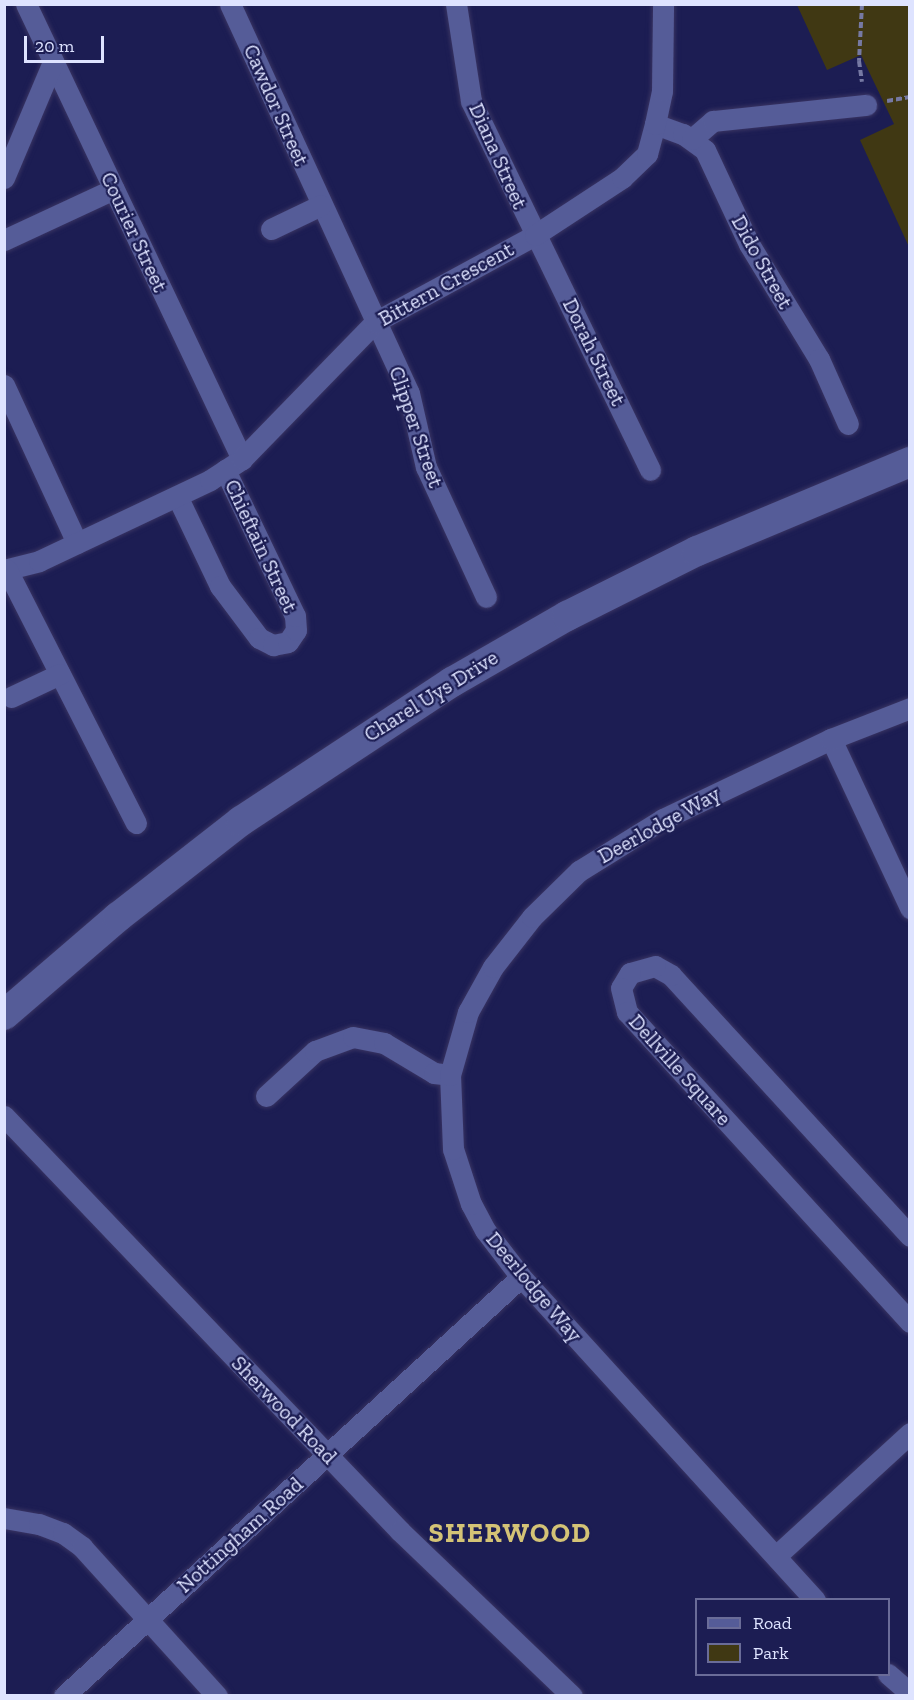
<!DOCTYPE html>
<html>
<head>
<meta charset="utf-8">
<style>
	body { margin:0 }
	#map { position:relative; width:914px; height:1700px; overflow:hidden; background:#1c1d53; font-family:"Zilla Slab",serif }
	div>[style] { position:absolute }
	.green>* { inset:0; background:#403813 }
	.path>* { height:4px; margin-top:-2px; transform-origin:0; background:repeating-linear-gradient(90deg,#7679a3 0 6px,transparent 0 9px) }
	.roads { filter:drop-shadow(0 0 2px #393462) drop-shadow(0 0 2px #393462) }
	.street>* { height:21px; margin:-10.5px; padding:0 10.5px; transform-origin:10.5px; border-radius:10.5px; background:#555c98 }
	.secondary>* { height:30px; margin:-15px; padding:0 15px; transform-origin:15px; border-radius:15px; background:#555c98 }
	span { translate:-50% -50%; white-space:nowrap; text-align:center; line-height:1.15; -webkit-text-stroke:4.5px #1c1d53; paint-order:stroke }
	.street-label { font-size:21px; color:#dee3ff }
	.district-label { font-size:27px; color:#d4c376; font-weight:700; letter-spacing:1.5px }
	.frame { position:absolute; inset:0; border:6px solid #dee3ff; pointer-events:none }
	.legend { position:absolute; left:695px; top:1598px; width:195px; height:78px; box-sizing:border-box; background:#1c1d53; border:2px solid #6a6c98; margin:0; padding:8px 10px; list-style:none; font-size:18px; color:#dee3ff }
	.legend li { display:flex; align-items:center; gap:12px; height:30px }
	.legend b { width:30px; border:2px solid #6a6c98 }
	.scale { position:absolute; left:24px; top:36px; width:80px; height:27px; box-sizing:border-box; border:3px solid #dee3ff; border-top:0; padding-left:8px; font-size:18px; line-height:21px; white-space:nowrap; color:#dee3ff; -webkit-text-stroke:4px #1c1d53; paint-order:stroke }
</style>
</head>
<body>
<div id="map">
	<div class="green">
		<i style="clip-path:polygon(797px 5px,909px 5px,909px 247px,860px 140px,894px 124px,861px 55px,827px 70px)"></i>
	</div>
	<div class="path">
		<i style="left:862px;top:4px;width:57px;rotate:93deg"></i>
		<i style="left:859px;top:61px;width:21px;rotate:82deg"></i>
		<i style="left:887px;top:101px;width:23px;rotate:-10deg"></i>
	</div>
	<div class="roads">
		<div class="street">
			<i style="left:26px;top:4px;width:504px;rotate:64.61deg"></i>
			<i style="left:230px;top:4px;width:428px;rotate:65.3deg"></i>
			<i style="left:409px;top:393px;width:76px;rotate:77.1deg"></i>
			<i style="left:426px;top:467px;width:143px;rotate:65.2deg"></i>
			<i style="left:456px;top:4px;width:98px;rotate:81.2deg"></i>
			<i style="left:471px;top:101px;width:410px;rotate:64.1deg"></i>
			<i style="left:655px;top:124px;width:30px;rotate:20deg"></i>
			<i style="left:683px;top:134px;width:27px;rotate:36deg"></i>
			<i style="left:705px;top:150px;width:104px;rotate:64.9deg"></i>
			<i style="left:749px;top:244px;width:135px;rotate:58.7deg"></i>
			<i style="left:819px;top:359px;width:71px;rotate:66deg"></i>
			<i style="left:692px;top:139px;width:28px;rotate:-41deg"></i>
			<i style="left:713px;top:121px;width:154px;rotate:-6deg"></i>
			<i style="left:4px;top:178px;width:126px;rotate:-67.1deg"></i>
			<i style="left:271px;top:229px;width:55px;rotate:-25.6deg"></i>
			<i style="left:4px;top:240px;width:121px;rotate:-24.9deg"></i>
			<i style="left:4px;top:385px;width:174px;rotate:65.2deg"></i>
			<i style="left:178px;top:498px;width:98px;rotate:64.5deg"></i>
			<i style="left:220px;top:586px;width:65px;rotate:53.1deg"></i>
			<i style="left:259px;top:638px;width:16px;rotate:27deg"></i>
			<i style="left:273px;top:645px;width:15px;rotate:-11deg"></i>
			<i style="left:288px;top:642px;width:14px;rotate:-56deg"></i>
			<i style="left:296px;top:630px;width:14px;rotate:-94deg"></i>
			<i style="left:295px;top:616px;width:162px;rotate:-115.6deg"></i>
			<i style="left:4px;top:570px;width:36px;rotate:-14deg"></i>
			<i style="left:39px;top:561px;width:189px;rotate:-25.3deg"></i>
			<i style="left:210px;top:480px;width:38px;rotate:-33deg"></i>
			<i style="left:242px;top:459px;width:191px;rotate:-45.8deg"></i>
			<i style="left:375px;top:322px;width:182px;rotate:-28.5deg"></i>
			<i style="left:535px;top:235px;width:104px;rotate:-33.2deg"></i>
			<i style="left:622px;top:178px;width:35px;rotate:-44deg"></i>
			<i style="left:647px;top:154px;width:31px;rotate:-75deg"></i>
			<i style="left:655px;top:124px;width:34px;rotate:-78deg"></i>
			<i style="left:662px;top:91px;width:87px;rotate:-89.3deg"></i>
			<i style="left:7px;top:570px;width:284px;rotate:63deg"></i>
			<i style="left:11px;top:697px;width:54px;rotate:-25.1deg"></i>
			<i style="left:831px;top:739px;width:187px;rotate:64.9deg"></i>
			<i style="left:266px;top:1096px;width:67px;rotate:-42.6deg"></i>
			<i style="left:315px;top:1051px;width:40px;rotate:-20.2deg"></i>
			<i style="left:353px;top:1037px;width:32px;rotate:11deg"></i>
			<i style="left:384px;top:1043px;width:58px;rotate:31deg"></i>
			<i style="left:434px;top:1073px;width:16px;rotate:7deg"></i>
			<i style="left:4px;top:1116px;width:574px;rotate:46.34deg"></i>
			<i style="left:400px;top:1531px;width:238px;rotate:43.8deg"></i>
			<i style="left:910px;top:1236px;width:354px;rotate:-132.5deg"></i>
			<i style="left:671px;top:975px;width:18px;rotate:-151deg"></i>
			<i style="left:655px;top:966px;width:26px;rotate:164deg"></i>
			<i style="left:630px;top:973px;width:17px;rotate:121deg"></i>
			<i style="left:621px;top:988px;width:25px;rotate:76deg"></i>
			<i style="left:627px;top:1012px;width:420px;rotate:47.6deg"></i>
			<i style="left:4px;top:1518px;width:36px;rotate:10deg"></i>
			<i style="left:39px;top:1524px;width:26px;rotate:21deg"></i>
			<i style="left:63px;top:1533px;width:24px;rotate:36deg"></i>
			<i style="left:82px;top:1547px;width:201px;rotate:47.8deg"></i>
			<i style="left:776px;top:1556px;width:182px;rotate:-42.5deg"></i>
			<i style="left:815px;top:1600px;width:437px;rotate:-132.3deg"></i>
			<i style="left:521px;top:1277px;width:59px;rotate:-127.5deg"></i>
			<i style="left:485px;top:1230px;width:30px;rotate:-118deg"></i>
			<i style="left:471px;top:1204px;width:58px;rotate:-108.1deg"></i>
			<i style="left:453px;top:1149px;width:74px;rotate:-92.3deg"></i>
			<i style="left:450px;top:1075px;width:66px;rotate:-74.1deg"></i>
			<i style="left:468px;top:1012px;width:51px;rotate:-60.9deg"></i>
			<i style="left:493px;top:967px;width:63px;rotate:-52deg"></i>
			<i style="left:532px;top:917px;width:66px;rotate:-44.4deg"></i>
			<i style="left:579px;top:871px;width:99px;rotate:-31.8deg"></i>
			<i style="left:663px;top:819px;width:186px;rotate:-25.5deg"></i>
			<i style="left:831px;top:739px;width:85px;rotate:-21.4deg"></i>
			<i style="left:888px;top:1674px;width:29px;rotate:41deg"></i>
			<i style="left:64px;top:1696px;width:620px;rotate:-42.52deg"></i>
		</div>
		<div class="secondary">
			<i style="left:4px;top:1015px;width:150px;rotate:-40.7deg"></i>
			<i style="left:118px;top:917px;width:156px;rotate:-38deg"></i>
			<i style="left:241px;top:821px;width:253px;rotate:-33.4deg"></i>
			<i style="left:452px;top:682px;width:133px;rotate:-29.9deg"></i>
			<i style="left:567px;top:616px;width:145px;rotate:-26.6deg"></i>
			<i style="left:697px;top:551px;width:231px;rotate:-22.7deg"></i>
		</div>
	</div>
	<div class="street-label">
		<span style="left:276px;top:105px;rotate:66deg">Cawdor Street</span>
		<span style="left:498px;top:156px;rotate:66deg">Diana Street</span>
		<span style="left:134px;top:232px;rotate:65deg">Courier Street</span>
		<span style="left:762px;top:262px;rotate:61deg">Dido Street</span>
		<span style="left:446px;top:284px;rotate:-29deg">Bittern Crescent</span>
		<span style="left:594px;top:352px;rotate:64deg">Dorah Street</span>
		<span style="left:416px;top:427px;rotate:71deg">Clipper Street</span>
		<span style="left:261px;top:546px;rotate:65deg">Chieftain Street</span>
		<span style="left:431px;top:696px;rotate:-32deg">Charel Uys Drive</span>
		<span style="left:659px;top:825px;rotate:-29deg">Deerlodge Way</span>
		<span style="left:680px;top:1070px;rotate:48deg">Dellville Square</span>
		<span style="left:534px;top:1287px;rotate:50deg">Deerlodge Way</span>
		<span style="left:284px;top:1410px;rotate:46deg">Sherwood Road</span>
		<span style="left:240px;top:1535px;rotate:-42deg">Nottingham Road</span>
	</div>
	<div class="district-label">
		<span style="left:510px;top:1534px">SHERWOOD</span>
	</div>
	<div class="frame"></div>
	<ul class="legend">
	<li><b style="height:8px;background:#555c98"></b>Road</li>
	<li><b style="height:16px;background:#403813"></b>Park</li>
	</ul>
	<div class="scale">20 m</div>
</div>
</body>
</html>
